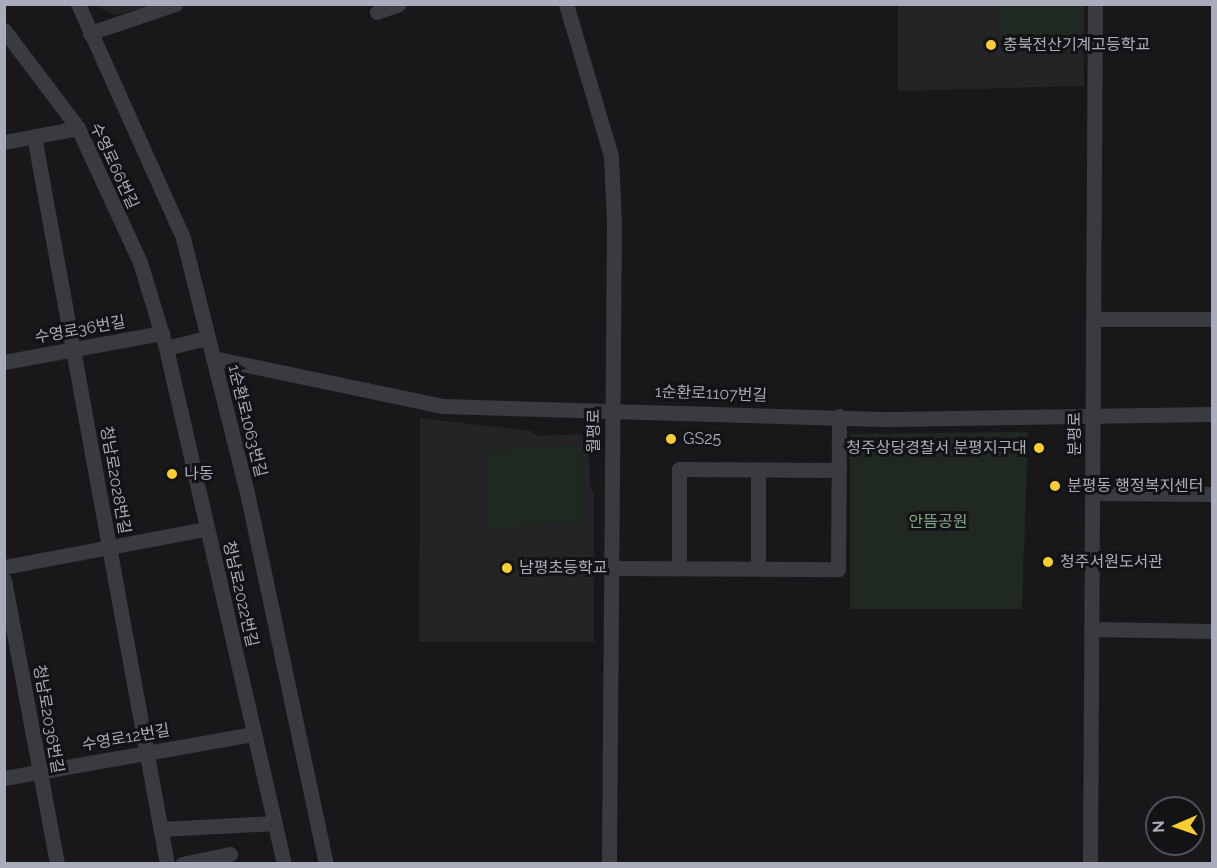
<!DOCTYPE html>
<html>
<head>
<meta charset="utf-8">
<style>
	body { margin:0 }
	#map { position:relative; width:1217px; height:868px; overflow:hidden; background:#18181a; font-family:Raleway,"Noto Sans KR",sans-serif }
	div>[style] { position:absolute }
	.built>* { inset:0; background:#242427 }
	.green>* { inset:0; background:#1f2821 }
	.minor>* { height:15px; margin:-7.5px; padding:0 7.5px; transform-origin:7.5px; border-radius:7.5px; background:#3a3b41 }
	.dots>* { width:16px; height:16px; translate:-50% -50%; box-sizing:border-box; border:3px solid #131315; border-radius:50% }
	span { translate:-50% -50%; white-space:nowrap; text-align:center; line-height:1.15; -webkit-text-stroke:6px #131315; paint-order:stroke }
	.poi-label { font-size:16px; color:#a9acba }
	.left { translate:0 -50%; text-align:left }
	.right { translate:-100% -50%; text-align:right }
	.street-label { font-size:16px; color:#a9acba }
	.park-label { font-size:16px; color:#80a687 }
	.frame { position:absolute; inset:0; border:6px solid #a9acba; pointer-events:none }
	.north { position:absolute; left:1145px; top:796px; width:60px; height:60px; box-sizing:border-box; background:#131315; border:2px solid #4f5057; border-radius:50%; rotate:268deg; font-size:16px; font-weight:700; line-height:24px; text-align:center; color:#a9acba }
	.north::after { content:''; display:block; margin:auto; width:21px; height:27px; background:#face30; clip-path:polygon(50% 0,100% 100%,50% 72%,0 100%) }
</style>
</head>
<body>
<div id="map">
	<div class="built">
		<i style="clip-path:polygon(93px 5px,154px 5px,115px 15px)"></i>
		<i style="clip-path:polygon(898px 5px,1084px 5px,1084px 86px,898px 91px)"></i>
		<i style="clip-path:polygon(420px 418px,531px 431px,538px 436px,580px 434px,589px 442px,590px 486px,594px 493px,594px 642px,419px 642px)"></i>
	</div>
	<div class="green">
		<i style="clip-path:polygon(1000px 5px,1079px 5px,1079px 40px,1000px 41px)"></i>
		<i style="clip-path:polygon(1028px 432px,1022px 609px,850px 609px,850px 434px)"></i>
		<i style="clip-path:polygon(580px 446px,582px 524px,486px 529px,485px 450px)"></i>
	</div>
	<div class="minor">
		<i style="left:78px;top:4px;width:256px;rotate:65.8deg"></i>
		<i style="left:183px;top:238px;width:258px;rotate:75.9deg"></i>
		<i style="left:246px;top:488px;width:384px;rotate:78deg"></i>
		<i style="left:566px;top:4px;width:159px;rotate:73.5deg"></i>
		<i style="left:611px;top:156px;width:65px;rotate:87.4deg"></i>
		<i style="left:614px;top:221px;width:643px;rotate:90.45deg"></i>
		<i style="left:377px;top:12px;width:23px;rotate:-20deg"></i>
		<i style="left:4px;top:30px;width:123px;rotate:52.9deg"></i>
		<i style="left:78px;top:128px;width:148px;rotate:65.2deg"></i>
		<i style="left:140px;top:262px;width:90px;rotate:73.2deg"></i>
		<i style="left:166px;top:348px;width:529px;rotate:77.12deg"></i>
		<i style="left:90px;top:33px;width:90px;rotate:-18.8deg"></i>
		<i style="left:34px;top:136px;width:740px;rotate:79.65deg"></i>
		<i style="left:4px;top:142px;width:75px;rotate:-10.7deg"></i>
		<i style="left:1093px;top:319px;width:119px"></i>
		<i style="left:166px;top:348px;width:42px;rotate:-13.7deg"></i>
		<i style="left:213px;top:358px;width:235px;rotate:11.8deg"></i>
		<i style="left:443px;top:406px;width:447px;rotate:1.7deg"></i>
		<i style="left:890px;top:419px;width:322px;rotate:-0.9deg"></i>
		<i style="left:4px;top:362px;width:161px;rotate:-10.4deg"></i>
		<i style="left:758px;top:470px;width:98px;rotate:90deg"></i>
		<i style="left:1092px;top:493px;width:120px;rotate:0.5deg"></i>
		<i style="left:4px;top:567px;width:206px;rotate:-10.7deg"></i>
		<i style="left:612px;top:568px;width:226px;rotate:0.3deg"></i>
		<i style="left:838px;top:569px;width:153px;rotate:-89.6deg"></i>
		<i style="left:679px;top:568px;width:99px;rotate:-90deg"></i>
		<i style="left:679px;top:469px;width:160px;rotate:0.4deg"></i>
		<i style="left:4px;top:580px;width:289px;rotate:79.4deg"></i>
		<i style="left:1091px;top:629px;width:121px;rotate:0.9deg"></i>
		<i style="left:4px;top:778px;width:254px;rotate:-10deg"></i>
		<i style="left:161px;top:829px;width:113px;rotate:-3deg"></i>
		<i style="left:182px;top:864px;width:49px;rotate:-11.8deg"></i>
		<i style="left:1090px;top:864px;width:860px;rotate:-89.67deg"></i>
	</div>
	<div class="dots">
		<i style="left:991px;top:45px;background:#face30"></i>
		<i style="left:671px;top:439px;background:#face30"></i>
		<i style="left:1039px;top:448px;background:#face30"></i>
		<i style="left:172px;top:474px;background:#face30"></i>
		<i style="left:1055px;top:486px;background:#face30"></i>
		<i style="left:1048px;top:562px;background:#face30"></i>
		<i style="left:507px;top:568px;background:#face30"></i>
	</div>
	<div class="poi-label">
		<span class="left" style="left:1003px;top:45px">충북전산기계고등학교</span>
		<span class="left" style="left:683px;top:439px">GS25</span>
		<span class="right" style="left:1027px;top:448px">청주상당경찰서 분평지구대</span>
		<span class="left" style="left:184px;top:474px">나동</span>
		<span class="left" style="left:1067px;top:486px">분평동 행정복지센터</span>
		<span class="left" style="left:1060px;top:562px">청주서원도서관</span>
		<span class="left" style="left:519px;top:568px">남평초등학교</span>
	</div>
	<div class="street-label">
		<span style="left:114px;top:166px;rotate:65deg">수영로66번길</span>
		<span style="left:80px;top:330px;rotate:-10deg">수영로36번길</span>
		<span style="left:711px;top:394px;rotate:2deg">1순환로1107번길</span>
		<span style="left:247px;top:421px;rotate:76deg">1순환로1063번길</span>
		<span style="left:594px;top:431px;rotate:-90deg">월평로</span>
		<span style="left:1075px;top:434px;rotate:-90deg">분평로</span>
		<span style="left:115px;top:480px;rotate:80deg">청남로2028번길</span>
		<span style="left:240px;top:594px;rotate:77deg">청남로2022번길</span>
		<span style="left:48px;top:719px;rotate:80deg">청남로2036번길</span>
		<span style="left:126px;top:738px;rotate:-10deg">수영로12번길</span>
	</div>
	<div class="park-label">
		<span style="left:938px;top:522px">안뜸공원</span>
	</div>
	<div class="frame"></div>
	<div class="north">N</div>
</div>
</body>
</html>
